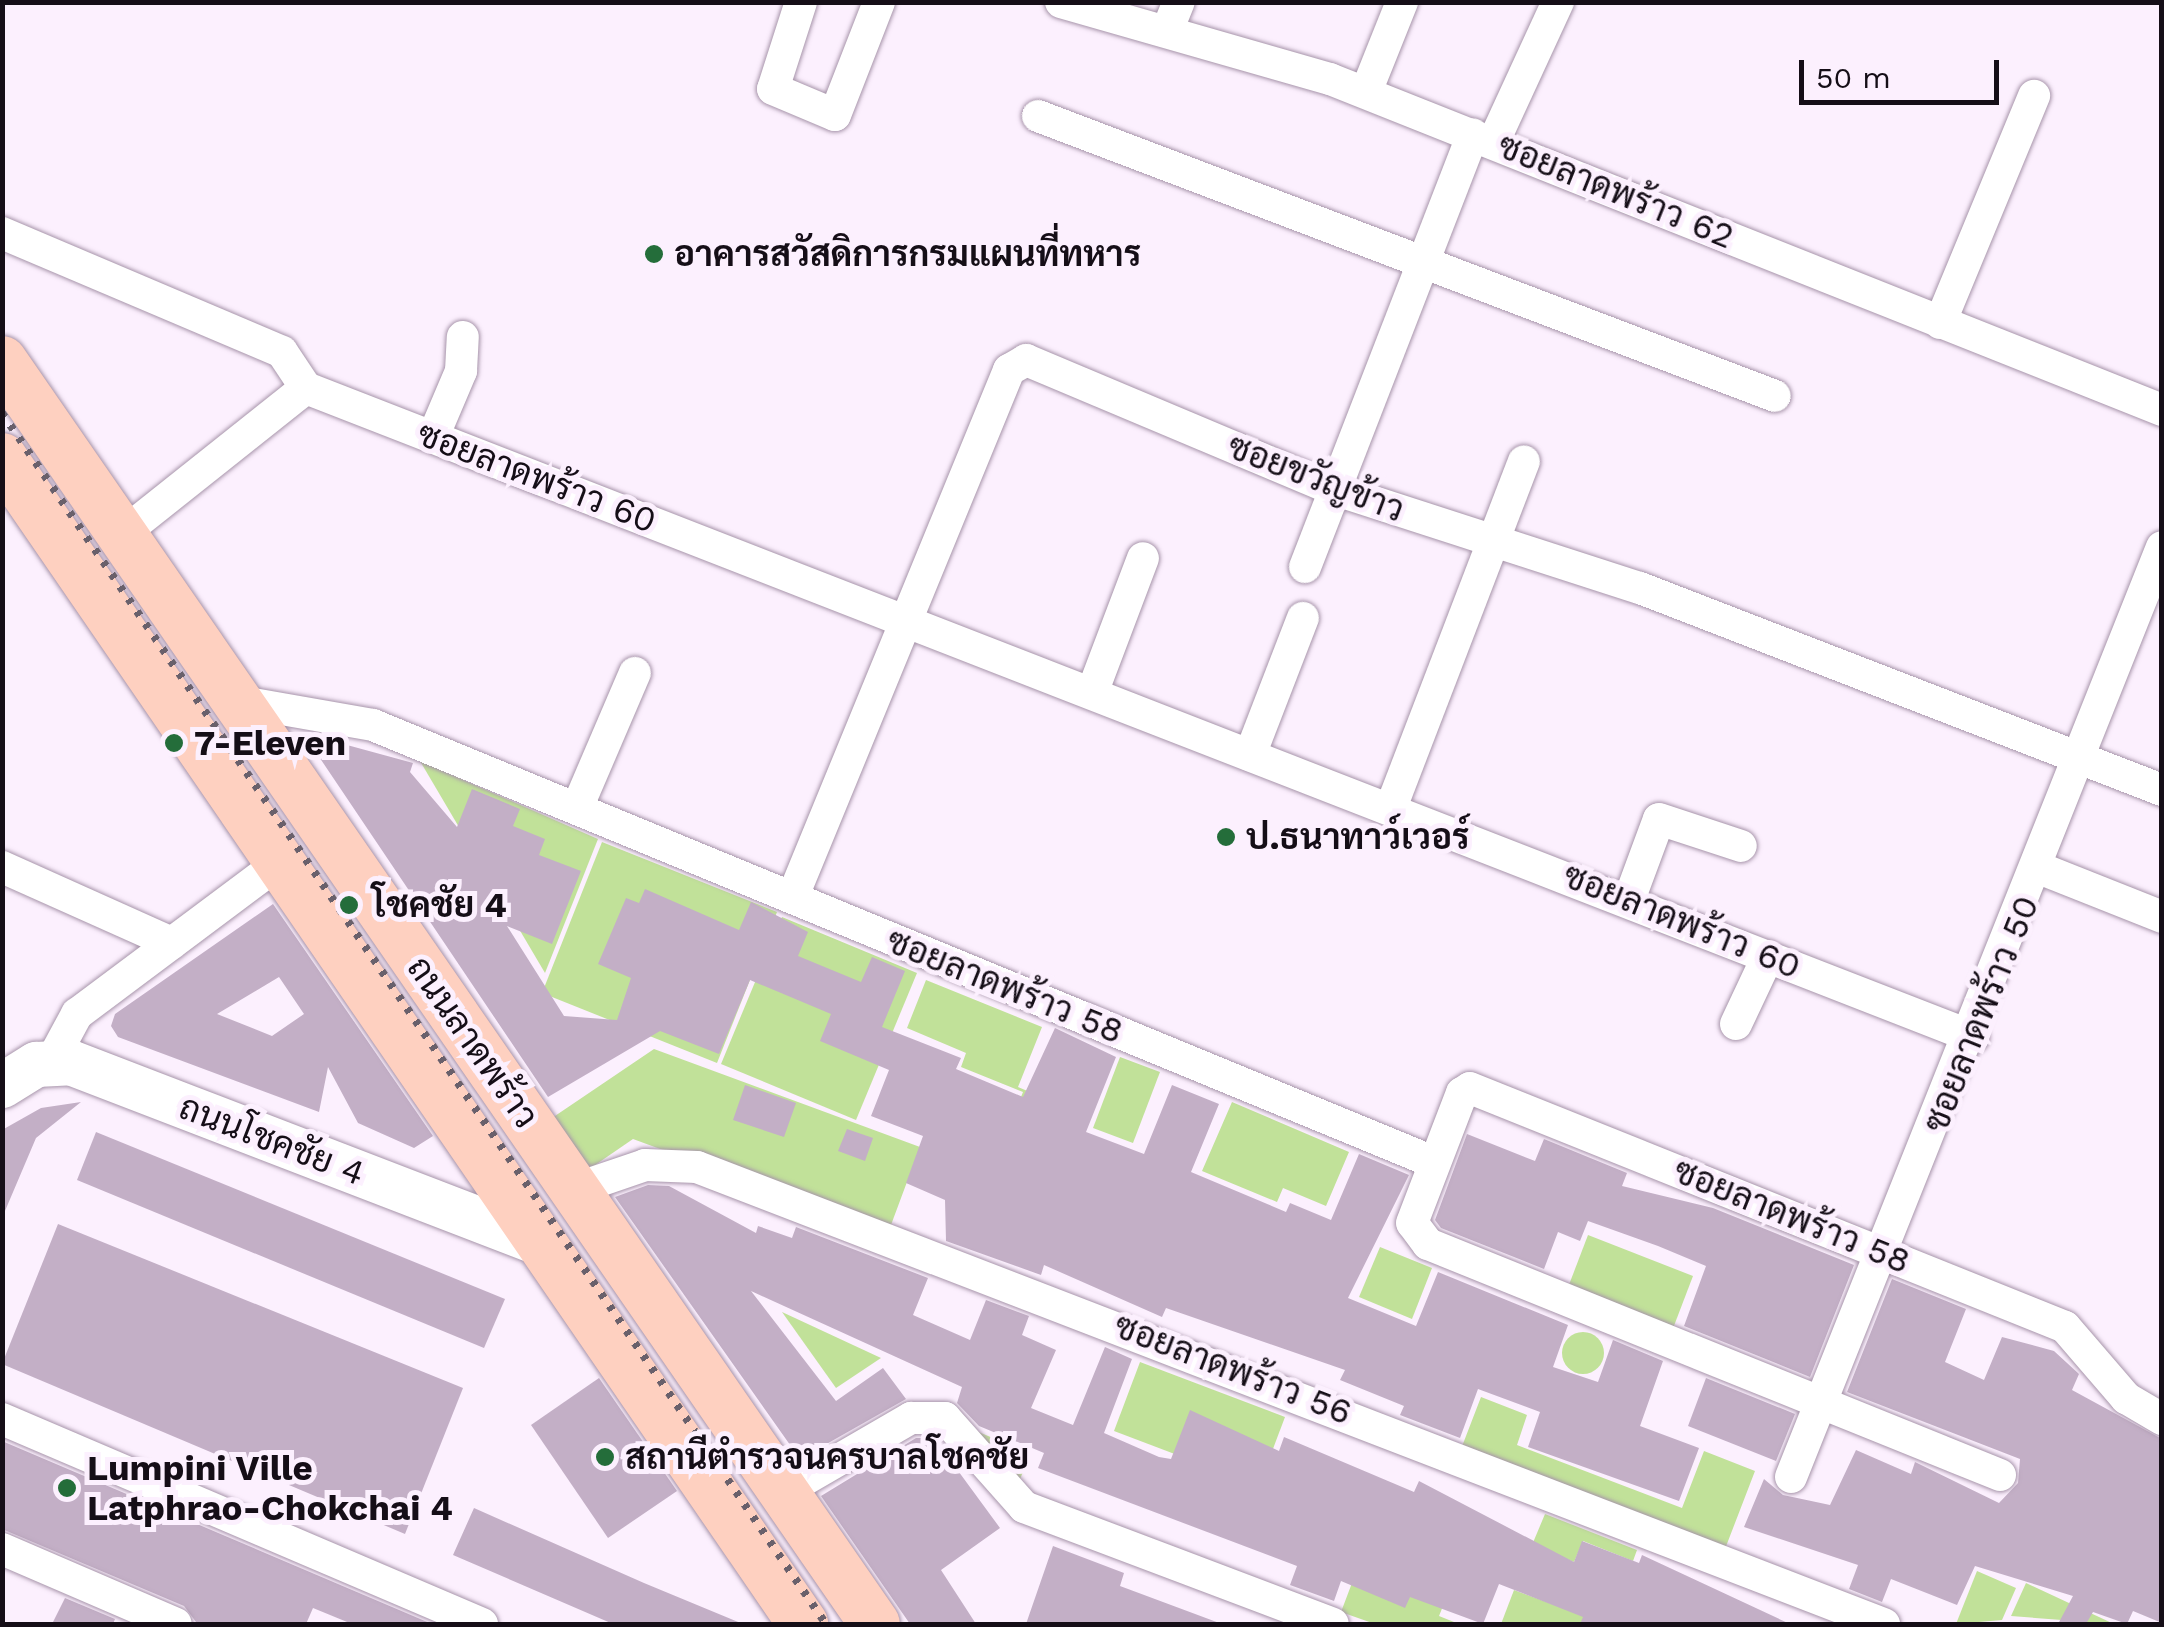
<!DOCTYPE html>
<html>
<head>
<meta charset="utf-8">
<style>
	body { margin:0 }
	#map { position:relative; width:2164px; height:1627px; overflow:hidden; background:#fcf0fe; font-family:"Work Sans",Sarabun,sans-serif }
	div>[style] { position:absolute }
	.green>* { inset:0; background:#c1e199 }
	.round { border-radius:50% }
	.building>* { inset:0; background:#c3afc6 }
	.roads { filter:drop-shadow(0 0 2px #a794aa) drop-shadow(0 0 2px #a794aa) }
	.street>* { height:32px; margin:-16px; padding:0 16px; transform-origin:16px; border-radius:16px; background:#fff }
	.secondary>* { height:45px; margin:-22.5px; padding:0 22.5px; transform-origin:22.5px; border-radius:22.5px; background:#fff }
	.primary>* { height:50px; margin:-25px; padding:0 25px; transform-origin:25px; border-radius:25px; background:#fed0c0 }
	.rail>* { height:8px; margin-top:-4px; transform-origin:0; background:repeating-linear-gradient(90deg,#69606b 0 5px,transparent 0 15px) }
	.dots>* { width:28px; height:28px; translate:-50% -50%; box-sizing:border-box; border:5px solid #fcf0fe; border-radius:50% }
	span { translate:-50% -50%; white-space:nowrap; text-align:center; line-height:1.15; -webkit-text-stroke:10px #fcf0fe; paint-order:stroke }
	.street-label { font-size:35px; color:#150e17 }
	.poi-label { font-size:35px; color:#150e17; font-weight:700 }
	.left { translate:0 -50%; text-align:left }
	.frame { position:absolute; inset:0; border:5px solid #150e17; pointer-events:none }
	.scale { position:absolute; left:1799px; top:60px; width:200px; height:45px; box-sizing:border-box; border:5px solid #150e17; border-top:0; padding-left:12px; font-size:30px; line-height:35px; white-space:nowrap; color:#150e17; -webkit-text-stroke:8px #fcf0fe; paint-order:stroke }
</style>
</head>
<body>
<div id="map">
	<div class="green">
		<i style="clip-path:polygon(420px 761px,598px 839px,545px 973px)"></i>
		<i style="clip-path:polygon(602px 842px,777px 912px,717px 1063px,542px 993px)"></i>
		<i style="clip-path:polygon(782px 917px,917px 973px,856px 1120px,721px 1064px)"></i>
		<i style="clip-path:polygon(926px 980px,1042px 1027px,1018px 1087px,1058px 1104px,1017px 1107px,1023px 1092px,961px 1067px,966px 1053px,907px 1028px)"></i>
		<i style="clip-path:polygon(654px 1049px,920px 1147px,888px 1233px,633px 1139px,585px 1172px,549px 1120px)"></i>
		<i style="clip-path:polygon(1120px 1057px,1160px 1072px,1133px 1143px,1093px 1128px)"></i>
		<i style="clip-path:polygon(1232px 1102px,1349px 1152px,1326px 1206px,1283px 1188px,1277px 1202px,1202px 1171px)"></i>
		<i style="clip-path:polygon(1588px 1235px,1693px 1276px,1672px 1331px,1567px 1290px)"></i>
		<i style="clip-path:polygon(1380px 1247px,1432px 1268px,1412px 1319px,1359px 1297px)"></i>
		<i style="clip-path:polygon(782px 1312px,881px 1358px,836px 1388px)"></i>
		<i class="round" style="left:1562px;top:1332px;width:42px;height:42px"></i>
		<i style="clip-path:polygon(1140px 1362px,1285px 1417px,1259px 1486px,1114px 1431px)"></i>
		<i style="clip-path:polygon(1481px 1397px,1527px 1415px,1517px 1445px,1682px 1508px,1704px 1451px,1755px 1471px,1725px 1549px,1461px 1449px)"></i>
		<i style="clip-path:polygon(967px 1427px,1030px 1454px,1013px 1497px)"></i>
		<i style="clip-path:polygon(1545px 1514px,1637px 1550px,1633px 1561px,1583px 1541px,1574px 1562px,1532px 1545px)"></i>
		<i style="clip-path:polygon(1369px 1538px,1445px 1601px,1439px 1616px,1459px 1624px,1375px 1624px,1341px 1612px)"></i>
		<i style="clip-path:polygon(1977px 1571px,2016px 1588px,2002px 1620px,1956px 1624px)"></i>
		<i style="clip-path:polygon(2026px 1583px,2114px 1624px,2011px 1616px)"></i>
		<i style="clip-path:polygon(1514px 1590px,1582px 1615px,1606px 1624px,1501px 1624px)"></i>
	</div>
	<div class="building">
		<i style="clip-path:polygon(303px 733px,413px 763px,410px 772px,457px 827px,472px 789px,520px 809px,513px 826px,545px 839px,539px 855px,581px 871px,552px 944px,507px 926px,564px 1016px,617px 1020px,631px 978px,598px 964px,626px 898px,639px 903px,645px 889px,739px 930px,751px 902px,808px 932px,798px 956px,861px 982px,872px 957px,905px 971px,882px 1027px,961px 1058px,956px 1069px,1023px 1097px,1055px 1028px,1116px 1057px,1086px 1132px,1144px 1154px,1172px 1085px,1219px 1104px,1191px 1172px,1286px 1212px,1290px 1203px,1331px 1220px,1359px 1154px,1409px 1175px,1348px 1298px,1416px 1326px,1438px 1272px,1568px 1325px,1553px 1367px,1598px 1382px,1613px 1340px,1663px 1361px,1640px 1426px,1699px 1448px,1679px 1501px,1528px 1447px,1540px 1412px,1478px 1389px,1460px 1438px,1400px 1415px,1404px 1406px,1340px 1380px,1345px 1370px,1166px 1308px,1162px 1317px,1044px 1265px,1041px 1275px,946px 1241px,945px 1200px,906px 1183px,923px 1136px,871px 1116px,889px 1070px,820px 1041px,831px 1014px,750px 980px,719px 1054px,660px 1031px,548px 1097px)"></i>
		<i style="clip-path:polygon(evenodd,273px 904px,433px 1136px,414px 1148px,358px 1123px,328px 1067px,319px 1112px,118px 1037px,111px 1026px,115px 1014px,273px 904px,279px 977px,304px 1014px,272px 1036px,217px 1014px,279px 977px)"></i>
		<i style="clip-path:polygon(745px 1085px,796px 1103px,784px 1137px,733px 1120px)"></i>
		<i style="clip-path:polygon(81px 1102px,36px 1138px,2px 1218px,2px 1130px,41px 1108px)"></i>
		<i style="clip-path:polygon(847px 1129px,873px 1138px,865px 1161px,838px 1151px)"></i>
		<i style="clip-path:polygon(96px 1132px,505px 1299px,484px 1348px,77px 1180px)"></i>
		<i style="clip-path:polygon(1467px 1134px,1535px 1161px,1544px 1139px,1627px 1173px,1622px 1186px,1713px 1208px,1854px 1265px,1810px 1377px,1684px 1326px,1706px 1266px,1658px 1246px,1588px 1221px,1580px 1241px,1558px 1232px,1544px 1269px,1441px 1228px,1435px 1220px)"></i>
		<i style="clip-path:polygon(648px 1185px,669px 1186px,756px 1233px,758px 1226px,792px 1238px,796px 1227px,928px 1278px,913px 1315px,970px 1340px,986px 1300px,1029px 1316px,1022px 1335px,1056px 1350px,1031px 1408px,1073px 1425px,1105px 1347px,1132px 1359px,1104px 1433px,1159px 1457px,1171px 1459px,1190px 1410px,1279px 1451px,1284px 1437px,1414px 1492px,1419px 1481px,1574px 1562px,1582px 1541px,1639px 1563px,1642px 1555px,1790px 1624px,1580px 1624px,1583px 1617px,1499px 1584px,1483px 1624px,1410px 1597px,1405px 1608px,1341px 1581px,1334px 1601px,1290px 1585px,1297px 1566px,1038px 1468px,1044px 1453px,979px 1426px,957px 1403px,962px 1387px,751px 1291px,836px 1401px,883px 1368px,906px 1399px,800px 1459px,615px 1197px)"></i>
		<i style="clip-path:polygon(58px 1224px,463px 1388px,405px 1534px,2px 1364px)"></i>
		<i style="clip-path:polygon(1892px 1279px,1966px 1309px,1945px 1362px,1984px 1380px,2002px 1337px,2054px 1351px,2079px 1374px,2072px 1390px,2162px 1439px,2162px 1623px,2133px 1611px,2127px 1624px,2093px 1612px,2086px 1624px,2058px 1624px,2073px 1596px,1975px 1566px,1957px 1605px,1891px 1579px,1882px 1602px,1849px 1589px,1858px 1565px,1744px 1527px,1764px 1479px,1783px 1495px,1830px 1505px,1856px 1450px,1911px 1474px,1915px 1462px,1999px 1503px,2018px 1483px,2020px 1459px,1847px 1392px)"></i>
		<i style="clip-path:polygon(599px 1378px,677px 1491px,608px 1538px,531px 1425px)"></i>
		<i style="clip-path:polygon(1706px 1378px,1795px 1414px,1776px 1461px,1688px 1426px)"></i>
		<i style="clip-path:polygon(916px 1438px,934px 1438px,1000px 1528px,941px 1570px,976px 1624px,910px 1624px,821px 1496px)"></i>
		<i style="clip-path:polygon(2px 1441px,432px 1624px,352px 1624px,313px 1608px,306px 1624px,196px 1622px,184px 1606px,2px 1529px)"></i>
		<i style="clip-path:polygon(474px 1508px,644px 1583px,743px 1624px,613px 1624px,453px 1555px)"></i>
		<i style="clip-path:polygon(1053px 1546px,1124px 1573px,1120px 1586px,1222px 1624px,1026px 1624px)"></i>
		<i style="clip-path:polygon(65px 1598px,115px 1619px,113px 1624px,52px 1624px)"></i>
	</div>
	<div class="roads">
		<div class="street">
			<i style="left:801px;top:2px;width:91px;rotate:107.8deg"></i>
			<i style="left:773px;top:89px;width:67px;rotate:22.8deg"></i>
			<i style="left:835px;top:115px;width:121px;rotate:-68.7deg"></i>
			<i style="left:1061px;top:2px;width:280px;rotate:16deg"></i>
			<i style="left:1330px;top:79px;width:895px;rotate:21.69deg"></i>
			<i style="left:1167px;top:31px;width:31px;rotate:-68deg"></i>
			<i style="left:1366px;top:92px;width:97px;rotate:-68.2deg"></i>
			<i style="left:1038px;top:116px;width:788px;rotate:20.8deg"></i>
			<i style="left:1494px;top:141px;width:153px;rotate:-65.3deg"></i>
			<i style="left:2px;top:233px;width:304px;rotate:23deg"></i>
			<i style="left:282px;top:352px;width:43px;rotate:56.3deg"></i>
			<i style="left:306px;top:388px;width:1789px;rotate:21.27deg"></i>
			<i style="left:1940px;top:323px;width:246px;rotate:-67.5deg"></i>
			<i style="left:433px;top:437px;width:72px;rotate:-67deg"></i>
			<i style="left:461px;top:371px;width:34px;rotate:-87deg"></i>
			<i style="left:121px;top:535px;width:236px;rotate:-38.5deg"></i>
			<i style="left:1305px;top:567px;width:464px;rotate:-68.8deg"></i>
			<i style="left:1092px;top:693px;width:144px;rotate:-69.3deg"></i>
			<i style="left:236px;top:701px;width:139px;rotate:9.9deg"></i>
			<i style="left:373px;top:725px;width:1147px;rotate:22.4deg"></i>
			<i style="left:1250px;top:755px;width:147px;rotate:-68.9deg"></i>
			<i style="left:1392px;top:805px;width:368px;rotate:-69deg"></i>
			<i style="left:577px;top:808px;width:147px;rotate:-66.8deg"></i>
			<i style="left:2px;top:867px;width:186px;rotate:24.1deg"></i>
			<i style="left:2039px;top:868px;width:132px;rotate:21.7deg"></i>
			<i style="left:793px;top:896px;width:569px;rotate:-67.67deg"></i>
			<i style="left:1009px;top:370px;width:20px;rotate:-30deg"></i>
			<i style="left:1026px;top:360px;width:333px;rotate:22.8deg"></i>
			<i style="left:1333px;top:489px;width:323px;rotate:17.9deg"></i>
			<i style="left:1640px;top:588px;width:560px;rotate:21.16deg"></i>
			<i style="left:1629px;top:900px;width:86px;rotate:-69.7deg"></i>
			<i style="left:1659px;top:819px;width:86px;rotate:18.2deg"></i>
			<i style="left:1736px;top:1024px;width:75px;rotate:-64.8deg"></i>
			<i style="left:51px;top:1062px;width:55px;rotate:-61.6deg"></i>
			<i style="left:77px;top:1014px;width:252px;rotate:-36.8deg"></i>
			<i style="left:575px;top:1189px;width:74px;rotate:-18.9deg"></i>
			<i style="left:645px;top:1165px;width:52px;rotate:2.2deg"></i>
			<i style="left:697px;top:1167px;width:1272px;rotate:21.06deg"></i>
			<i style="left:2px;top:1419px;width:522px;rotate:23.13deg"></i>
			<i style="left:2000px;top:1475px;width:617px;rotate:-158.01deg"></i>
			<i style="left:1428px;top:1244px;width:26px;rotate:-127deg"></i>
			<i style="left:1412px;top:1223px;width:139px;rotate:-69deg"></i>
			<i style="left:1462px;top:1093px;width:9px;rotate:-32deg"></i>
			<i style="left:1470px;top:1088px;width:641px;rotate:21.88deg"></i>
			<i style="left:2065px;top:1327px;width:94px;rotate:49.3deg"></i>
			<i style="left:2126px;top:1398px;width:42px;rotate:30.3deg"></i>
			<i style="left:1791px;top:1477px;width:1001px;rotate:-68.25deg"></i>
			<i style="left:785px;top:1491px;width:146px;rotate:-30.1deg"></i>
			<i style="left:911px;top:1418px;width:34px"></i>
			<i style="left:945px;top:1418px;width:119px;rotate:48.4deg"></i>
			<i style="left:1024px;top:1507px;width:330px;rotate:20.7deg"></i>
			<i style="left:2px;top:1549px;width:189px;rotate:23.3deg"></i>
		</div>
		<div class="secondary">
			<i style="left:2px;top:1085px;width:40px;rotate:-32deg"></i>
			<i style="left:36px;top:1064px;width:34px;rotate:-3deg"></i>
			<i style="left:70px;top:1062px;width:507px;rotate:21.05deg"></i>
		</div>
		<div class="primary">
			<i style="left:2px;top:361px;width:1535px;rotate:55.35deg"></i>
			<i style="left:2px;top:458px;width:1415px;rotate:55.51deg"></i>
		</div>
	</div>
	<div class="rail">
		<i style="left:2px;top:413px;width:1465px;rotate:55.77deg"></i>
	</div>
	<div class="dots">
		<i style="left:654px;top:254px;background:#246d3a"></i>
		<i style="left:174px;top:743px;background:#246d3a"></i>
		<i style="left:1226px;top:837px;background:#246d3a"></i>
		<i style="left:349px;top:905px;background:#246d3a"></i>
		<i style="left:605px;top:1457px;background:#246d3a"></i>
		<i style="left:67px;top:1488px;background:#246d3a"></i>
	</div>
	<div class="street-label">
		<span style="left:1616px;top:191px;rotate:22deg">ซอยลาดพร้าว 62</span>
		<span style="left:537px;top:477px;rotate:21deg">ซอยลาดพร้าว 60</span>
		<span style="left:1316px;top:478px;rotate:21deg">ซอยขวัญข้าว</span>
		<span style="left:1682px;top:921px;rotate:22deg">ซอยลาดพร้าว 60</span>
		<span style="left:1005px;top:986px;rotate:22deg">ซอยลาดพร้าว 58</span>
		<span style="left:1981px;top:1014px;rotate:-68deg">ซอยลาดพร้าว 50</span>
		<span style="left:473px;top:1042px;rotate:55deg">ถนนลาดพร้าว</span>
		<span style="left:272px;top:1140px;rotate:21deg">ถนนโชคชัย 4</span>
		<span style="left:1792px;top:1216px;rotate:22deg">ซอยลาดพร้าว 58</span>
		<span style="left:1233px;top:1369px;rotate:21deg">ซอยลาดพร้าว 56</span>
	</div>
	<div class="poi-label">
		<span class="left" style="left:674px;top:254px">อาคารสวัสดิการกรมแผนที่ทหาร</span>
		<span class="left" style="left:194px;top:743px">7-Eleven</span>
		<span class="left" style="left:1246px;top:837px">ป.ธนาทาว์เวอร์</span>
		<span class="left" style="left:372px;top:905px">โชคชัย 4</span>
		<span class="left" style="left:625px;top:1457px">สถานีตำรวจนครบาลโชคชัย</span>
		<span class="left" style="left:87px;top:1488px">Lumpini Ville<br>Latphrao-Chokchai 4</span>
	</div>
	<div class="frame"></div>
	<div class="scale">50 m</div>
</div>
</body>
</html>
